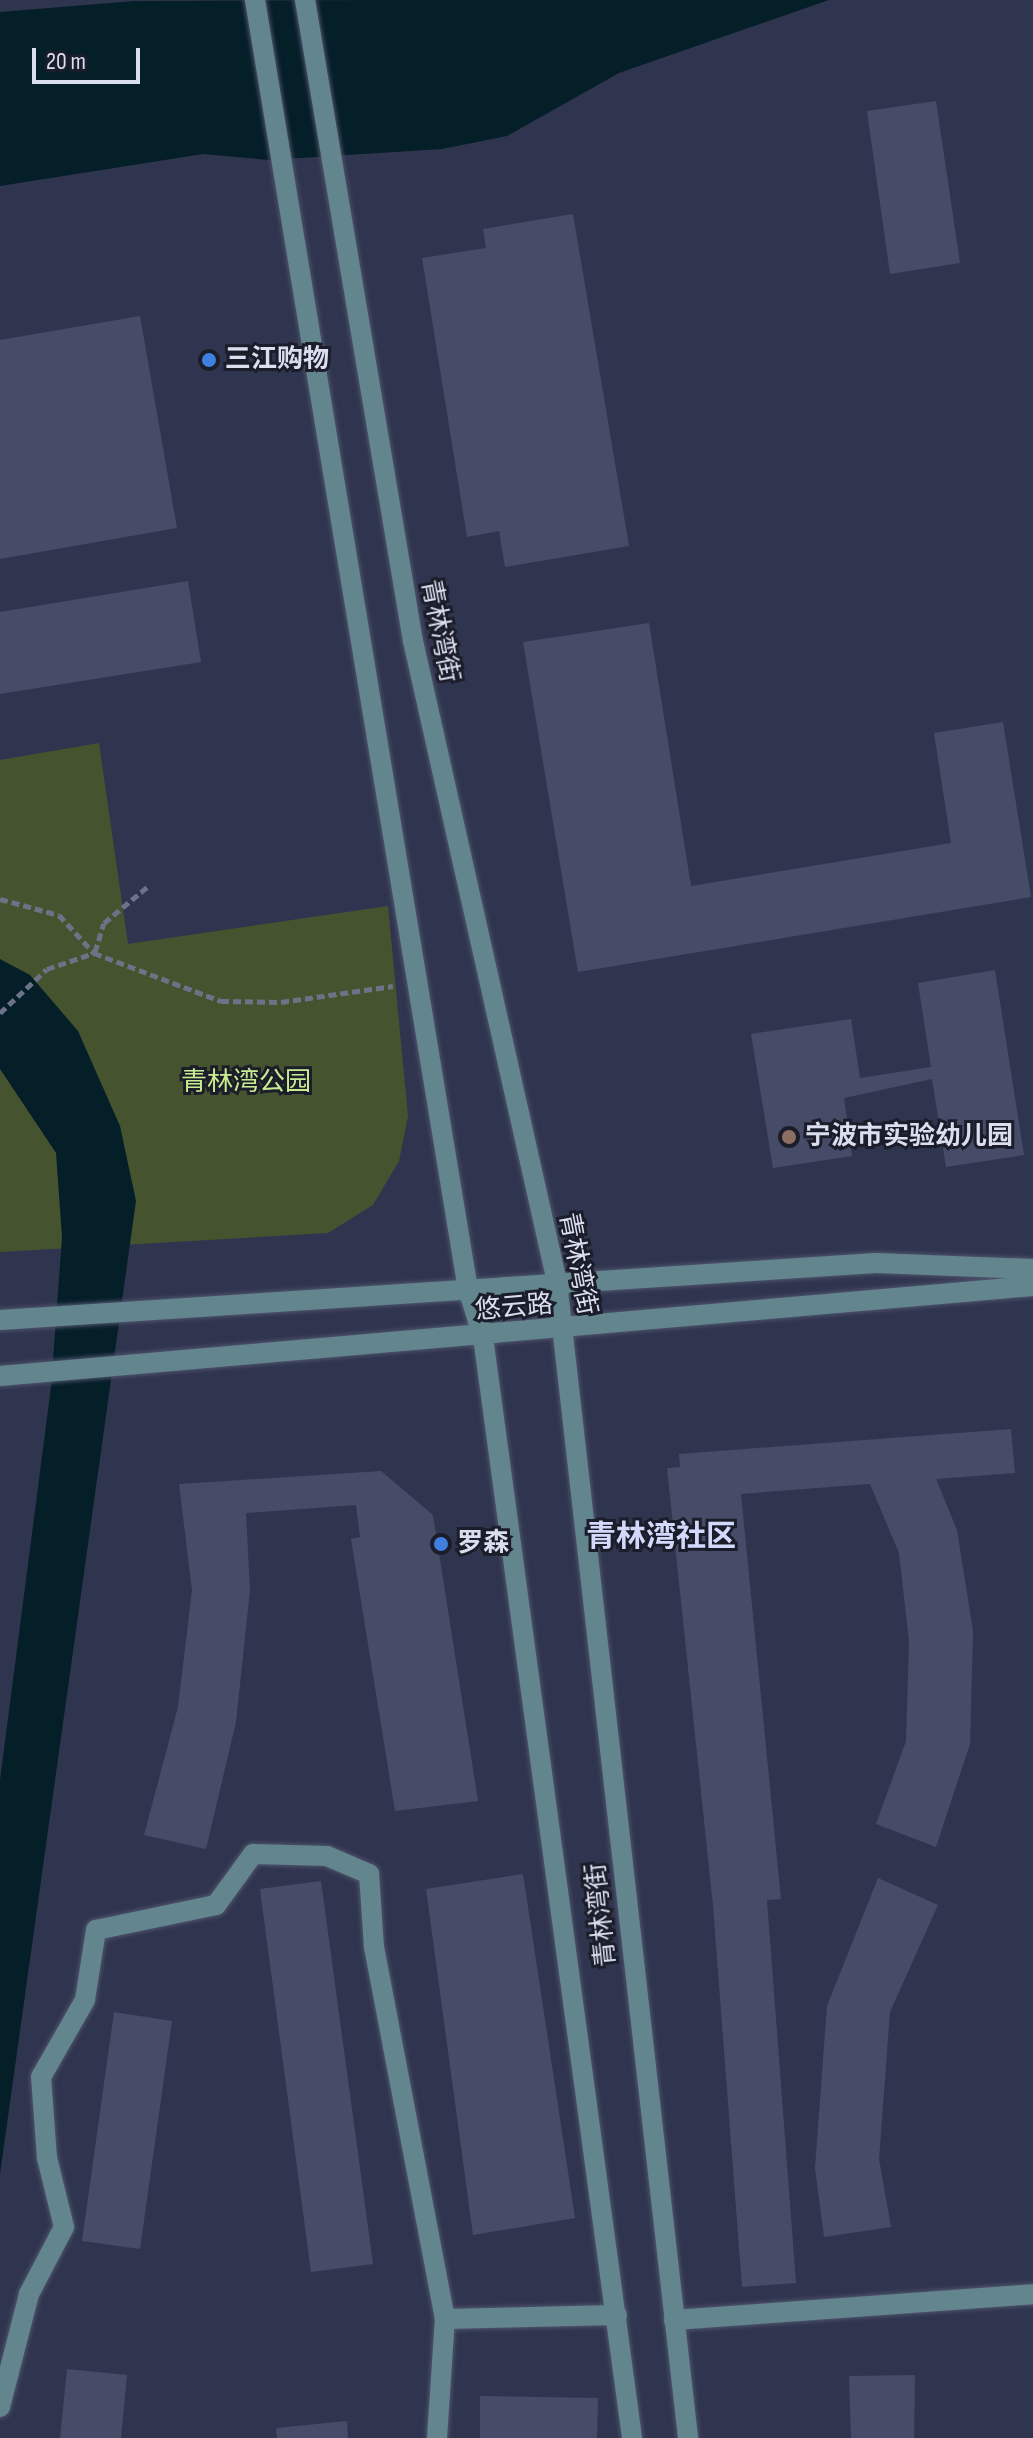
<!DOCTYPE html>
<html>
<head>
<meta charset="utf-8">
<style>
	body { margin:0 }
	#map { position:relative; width:1033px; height:2438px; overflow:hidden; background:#30354f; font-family:"Sofia Sans Condensed","Noto Sans SC",sans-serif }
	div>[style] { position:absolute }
	.green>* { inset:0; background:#45532e }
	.water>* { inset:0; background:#051f29 }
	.building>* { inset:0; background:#464c67 }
	.path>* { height:5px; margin-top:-2.5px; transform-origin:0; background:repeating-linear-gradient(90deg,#6d7288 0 8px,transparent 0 12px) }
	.roads { filter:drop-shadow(0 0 2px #4f536c) drop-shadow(0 0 2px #4f536c) }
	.minor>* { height:20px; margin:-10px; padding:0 10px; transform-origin:10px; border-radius:10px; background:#62858e }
	.dots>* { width:22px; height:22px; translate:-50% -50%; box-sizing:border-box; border:4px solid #1b1e2a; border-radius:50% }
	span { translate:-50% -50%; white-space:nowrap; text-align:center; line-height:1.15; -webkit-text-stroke:6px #1b1e2a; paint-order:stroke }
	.poi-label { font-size:26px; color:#dadeef; font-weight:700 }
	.left { translate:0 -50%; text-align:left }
	.street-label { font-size:26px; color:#dadeef }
	.park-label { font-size:26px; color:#c9eb90 }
	.quarter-label { font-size:30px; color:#d2d9fa; font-weight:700 }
	.scale { position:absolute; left:32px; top:48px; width:108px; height:36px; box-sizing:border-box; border:4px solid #dadeef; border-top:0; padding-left:10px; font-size:24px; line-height:28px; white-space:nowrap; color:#dadeef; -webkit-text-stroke:6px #1b1e2a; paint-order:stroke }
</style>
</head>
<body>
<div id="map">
	<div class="green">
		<i style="clip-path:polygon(99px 743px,128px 944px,388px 906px,408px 1116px,399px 1161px,373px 1205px,328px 1233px,0 1252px,0 760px)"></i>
	</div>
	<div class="water">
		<i style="clip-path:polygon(387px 0,829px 0,619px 73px,507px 136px,442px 149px,269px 160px,203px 154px,0 186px,0 12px,134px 1px)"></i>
		<i style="clip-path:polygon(0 959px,30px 975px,78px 1031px,120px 1126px,136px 1201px,0 2174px,0 1780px,51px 1387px,62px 1237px,56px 1153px,0 1069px)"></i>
	</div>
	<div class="building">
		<i style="clip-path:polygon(936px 101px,960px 263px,890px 274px,867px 111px)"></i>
		<i style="clip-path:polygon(573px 214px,629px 546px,505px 567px,499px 531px,467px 537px,422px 258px,486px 248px,483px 229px)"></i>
		<i style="clip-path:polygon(140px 316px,177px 528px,0 559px,0 340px)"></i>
		<i style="clip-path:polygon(188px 581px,201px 662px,0 694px,0 612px)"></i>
		<i style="clip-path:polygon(649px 623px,691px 886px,951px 843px,934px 733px,1003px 722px,1031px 897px,578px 972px,523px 642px)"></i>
		<i style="clip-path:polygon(995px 970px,1024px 1155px,946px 1167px,932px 1079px,844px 1098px,852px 1156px,773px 1168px,751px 1034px,851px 1019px,860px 1078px,931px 1067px,918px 983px)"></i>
		<i style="clip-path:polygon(1011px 1429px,1015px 1473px,936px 1479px,957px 1530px,973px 1631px,970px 1744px,936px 1847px,876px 1824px,906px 1741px,909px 1641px,899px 1553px,870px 1484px,741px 1494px,781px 1899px,767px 1900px,796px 2283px,742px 2287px,713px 1906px,667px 1468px,680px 1467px,679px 1454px)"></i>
		<i style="clip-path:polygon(381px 1471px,433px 1515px,478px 1801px,395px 1811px,351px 1539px,360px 1537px,356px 1505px,246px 1513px,250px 1590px,236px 1722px,206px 1849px,144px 1835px,178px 1707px,192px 1590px,179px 1484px)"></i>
		<i style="clip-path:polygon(523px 1874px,575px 2218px,473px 2235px,426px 1889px)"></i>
		<i style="clip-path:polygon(878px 1878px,938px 1905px,890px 2012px,879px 2159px,891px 2227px,824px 2237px,815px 2168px,827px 2006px)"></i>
		<i style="clip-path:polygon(321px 1881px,373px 2264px,311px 2272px,260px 1889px)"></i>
		<i style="clip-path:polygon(114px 2012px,172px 2021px,140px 2249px,82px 2241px)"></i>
		<i style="clip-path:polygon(67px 2369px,127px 2375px,121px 2438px,60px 2438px)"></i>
		<i style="clip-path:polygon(915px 2375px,914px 2438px,851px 2438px,849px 2376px)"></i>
		<i style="clip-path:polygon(480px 2396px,598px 2398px,597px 2438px,480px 2438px)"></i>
		<i style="clip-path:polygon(347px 2421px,348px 2438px,277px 2438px,276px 2428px)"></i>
	</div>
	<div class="path">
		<i style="left:0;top:899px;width:61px;rotate:15.2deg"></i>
		<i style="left:59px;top:915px;width:52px;rotate:47.4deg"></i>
		<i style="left:95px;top:952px;width:30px;rotate:-73deg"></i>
		<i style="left:104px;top:923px;width:56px;rotate:-39.9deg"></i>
		<i style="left:0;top:1013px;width:64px;rotate:-43.1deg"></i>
		<i style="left:47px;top:969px;width:50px;rotate:-18.8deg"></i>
		<i style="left:94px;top:953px;width:136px;rotate:20.7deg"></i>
		<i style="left:221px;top:1001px;width:60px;rotate:1deg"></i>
		<i style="left:281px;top:1002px;width:113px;rotate:-8.1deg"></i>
	</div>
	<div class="roads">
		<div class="minor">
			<i style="left:255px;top:0;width:1306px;rotate:80.62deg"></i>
			<i style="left:468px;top:1289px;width:50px;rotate:72.6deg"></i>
			<i style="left:483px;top:1337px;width:1111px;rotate:82.29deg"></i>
			<i style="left:305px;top:0;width:650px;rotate:80.44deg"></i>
			<i style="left:413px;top:641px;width:657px;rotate:77.34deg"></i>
			<i style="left:557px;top:1282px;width:1163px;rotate:83.53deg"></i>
			<i style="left:0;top:1320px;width:878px;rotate:-3.72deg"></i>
			<i style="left:876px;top:1263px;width:157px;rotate:2.2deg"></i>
			<i style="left:0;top:1376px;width:1037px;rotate:-4.98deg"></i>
			<i style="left:674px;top:2320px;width:360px;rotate:-4.1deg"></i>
			<i style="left:0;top:2407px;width:117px;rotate:-75.6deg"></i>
			<i style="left:29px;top:2294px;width:76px;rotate:-62.4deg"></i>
			<i style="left:64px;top:2227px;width:71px;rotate:-103.8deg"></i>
			<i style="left:47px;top:2158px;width:81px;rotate:-94.2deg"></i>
			<i style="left:41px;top:2077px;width:89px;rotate:-60.3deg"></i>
			<i style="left:85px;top:2000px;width:71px;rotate:-81.1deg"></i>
			<i style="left:96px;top:1930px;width:123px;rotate:-11.8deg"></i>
			<i style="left:216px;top:1905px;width:63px;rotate:-54deg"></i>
			<i style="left:253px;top:1854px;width:74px;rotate:1.5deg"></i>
			<i style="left:327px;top:1856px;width:46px;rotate:23.2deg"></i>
			<i style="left:369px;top:1874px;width:73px;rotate:86.1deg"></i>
			<i style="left:374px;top:1947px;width:379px;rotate:79.2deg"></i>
			<i style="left:445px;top:2319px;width:172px;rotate:-1.3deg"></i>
			<i style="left:437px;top:2438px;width:119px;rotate:-86.2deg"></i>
		</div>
	</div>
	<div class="dots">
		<i style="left:209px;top:360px;background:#3f7fe0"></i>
		<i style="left:789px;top:1137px;background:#8d6e63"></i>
		<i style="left:441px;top:1544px;background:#3f7fe0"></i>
	</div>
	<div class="poi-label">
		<span class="left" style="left:225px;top:360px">三江购物</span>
		<span class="left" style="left:805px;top:1137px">宁波市实验幼儿园</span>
		<span class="left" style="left:457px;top:1544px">罗森</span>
	</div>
	<div class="street-label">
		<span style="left:439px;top:631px;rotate:79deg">青林湾街</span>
		<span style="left:577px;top:1264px;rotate:79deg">青林湾街</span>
		<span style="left:514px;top:1308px;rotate:-5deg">悠云路</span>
		<span style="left:602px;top:1915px;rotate:-96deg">青林湾街</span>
	</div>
	<div class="park-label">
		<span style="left:246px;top:1083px">青林湾公园</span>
	</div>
	<div class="quarter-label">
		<span style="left:661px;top:1537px">青林湾社区</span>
	</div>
	<div class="scale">20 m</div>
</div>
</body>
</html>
